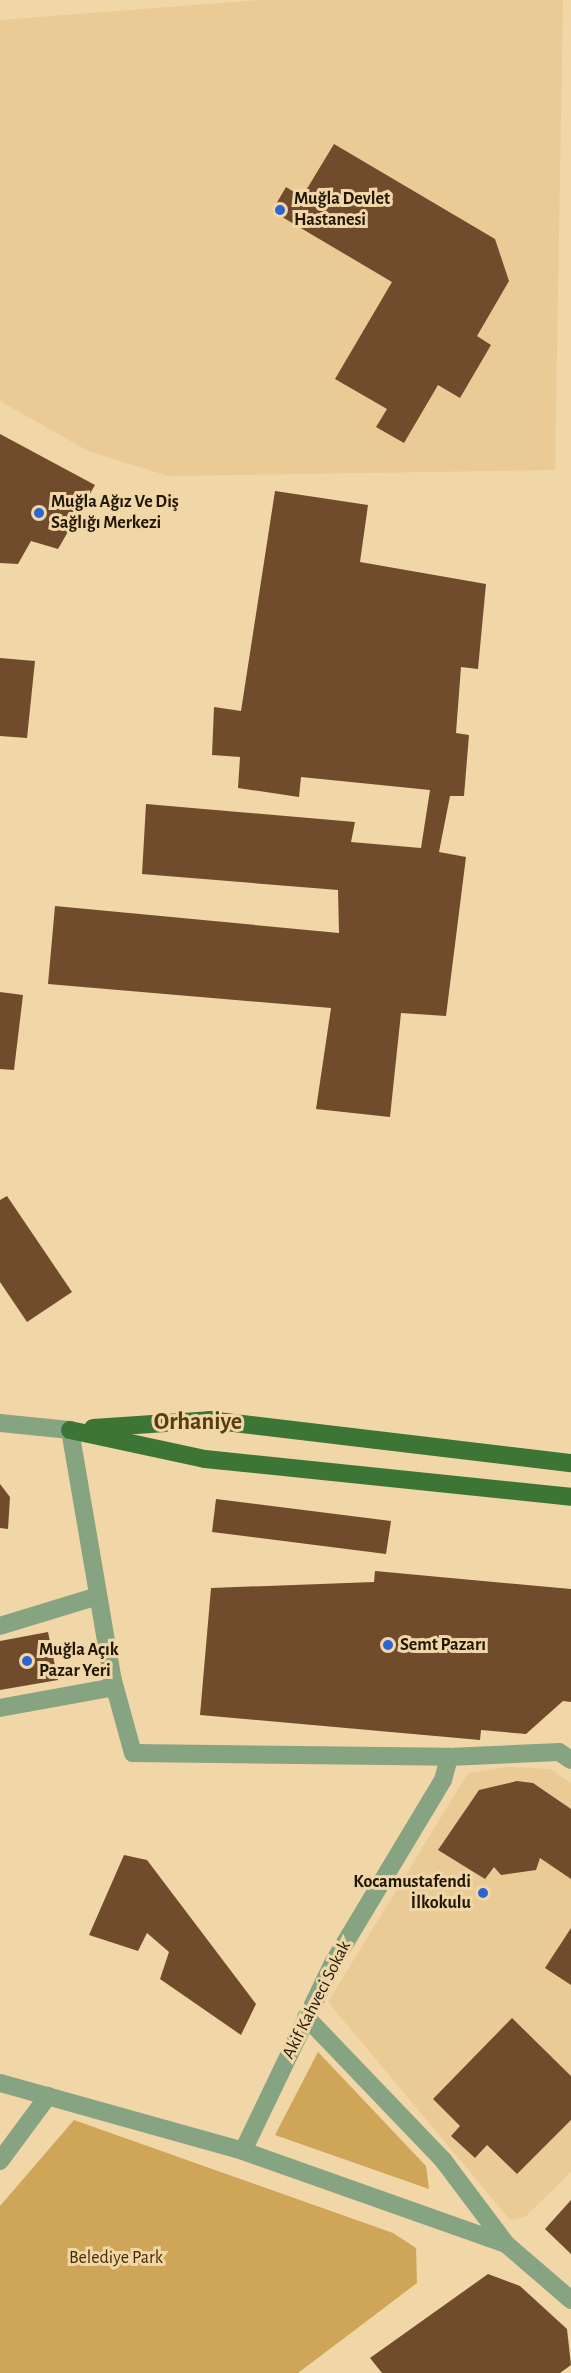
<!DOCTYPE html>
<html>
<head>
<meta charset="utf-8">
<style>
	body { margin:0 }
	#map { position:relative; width:571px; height:2373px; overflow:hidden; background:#f1d6a8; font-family:"Alegreya Sans",sans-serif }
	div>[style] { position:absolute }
	.built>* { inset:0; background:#eacb96 }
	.green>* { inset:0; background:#cfa558 }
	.building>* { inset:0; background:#704c2c }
	.minor>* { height:18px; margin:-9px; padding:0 9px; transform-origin:9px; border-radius:9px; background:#86a482 }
	.major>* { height:18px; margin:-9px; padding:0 9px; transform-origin:9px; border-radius:9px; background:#3d7536 }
	.dots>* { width:16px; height:16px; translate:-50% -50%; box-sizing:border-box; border:3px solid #f1d6a8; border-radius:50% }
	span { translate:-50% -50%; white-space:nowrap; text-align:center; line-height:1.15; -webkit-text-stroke:6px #f1d6a8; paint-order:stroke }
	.poi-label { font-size:18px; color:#201705; font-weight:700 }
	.left { translate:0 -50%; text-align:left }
	.right { translate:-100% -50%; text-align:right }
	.street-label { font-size:18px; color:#201705 }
	.park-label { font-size:18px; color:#412c00 }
	.district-label { font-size:24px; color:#543e11; font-weight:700 }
</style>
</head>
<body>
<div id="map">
	<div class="built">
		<i style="clip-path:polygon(260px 0,563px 0,555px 470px,168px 476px,88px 451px,0 401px,0 20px)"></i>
		<i style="clip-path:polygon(508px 1767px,550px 1769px,571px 1783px,571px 2172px,525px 2217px,510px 2220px,328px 2002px,468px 1773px)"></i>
	</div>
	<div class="green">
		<i style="clip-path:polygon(318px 2052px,426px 2166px,429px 2189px,275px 2135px)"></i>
		<i style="clip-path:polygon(74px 2120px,393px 2233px,416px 2248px,417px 2283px,298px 2373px,0 2373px,0 2206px)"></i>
	</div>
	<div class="building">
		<i style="clip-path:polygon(334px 144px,495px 239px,509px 281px,477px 336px,491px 345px,460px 398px,438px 385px,404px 443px,376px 427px,387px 409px,335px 379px,392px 282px,272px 211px,286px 187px,302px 197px)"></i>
		<i style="clip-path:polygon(0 434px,95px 485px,58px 549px,31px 541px,18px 564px,0 563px)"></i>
		<i style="clip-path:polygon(275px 491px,368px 505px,360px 562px,486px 584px,478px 669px,461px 667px,456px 733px,469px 735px,464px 796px,450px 796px,439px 852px,466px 857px,446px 1016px,401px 1013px,390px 1117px,316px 1109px,331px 1008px,48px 984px,55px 906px,339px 933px,338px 890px,142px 874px,146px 804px,355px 822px,351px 842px,421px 848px,430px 790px,301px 777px,299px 797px,238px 788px,240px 757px,212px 755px,214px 707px,241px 711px)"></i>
		<i style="clip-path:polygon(0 658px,35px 661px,27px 738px,0 736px)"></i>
		<i style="clip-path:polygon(0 992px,23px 995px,14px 1070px,0 1069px)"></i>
		<i style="clip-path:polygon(7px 1196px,72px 1292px,27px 1322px,0 1282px,0 1200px)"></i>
		<i style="clip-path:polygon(0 1484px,10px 1497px,8px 1529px,0 1528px)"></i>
		<i style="clip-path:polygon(216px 1499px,391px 1521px,386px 1554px,212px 1532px)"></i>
		<i style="clip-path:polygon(375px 1571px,571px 1589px,571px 1702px,563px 1701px,526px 1734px,481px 1730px,480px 1740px,200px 1715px,211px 1588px,374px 1582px)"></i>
		<i style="clip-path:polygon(48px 1632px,58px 1680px,0 1690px,0 1641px)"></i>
		<i style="clip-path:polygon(517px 1781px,533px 1783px,571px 1809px,571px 1879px,540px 1858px,536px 1870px,501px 1875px,494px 1867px,485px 1879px,438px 1850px,479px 1790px)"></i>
		<i style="clip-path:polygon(124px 1855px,147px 1860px,256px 2004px,241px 2035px,160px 1979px,169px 1952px,147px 1933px,138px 1951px,89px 1935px)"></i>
		<i style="clip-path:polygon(571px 1928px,571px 1985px,545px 1968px)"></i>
		<i style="clip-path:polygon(512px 2018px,571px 2076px,571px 2120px,517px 2174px,487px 2145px,475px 2158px,451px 2136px,460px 2126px,433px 2099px)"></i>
		<i style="clip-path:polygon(571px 2200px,571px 2254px,545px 2229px)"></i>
		<i style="clip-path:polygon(488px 2274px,520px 2286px,567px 2329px,571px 2365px,560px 2373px,382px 2373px,370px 2358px)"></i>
	</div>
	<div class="minor">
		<i style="left:0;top:1423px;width:70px;rotate:5.7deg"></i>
		<i style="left:70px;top:1430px;width:251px;rotate:80.3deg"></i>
		<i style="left:112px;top:1677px;width:79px;rotate:74.6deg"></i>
		<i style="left:133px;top:1753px;width:316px;rotate:0.7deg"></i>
		<i style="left:449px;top:1757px;width:110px;rotate:-2.6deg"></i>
		<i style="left:559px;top:1752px;width:14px;rotate:34deg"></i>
		<i style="left:0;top:1626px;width:102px;rotate:-17deg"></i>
		<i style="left:0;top:1708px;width:116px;rotate:-10.4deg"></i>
		<i style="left:306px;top:2017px;width:198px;rotate:46.2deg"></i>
		<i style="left:443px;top:2160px;width:105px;rotate:53.1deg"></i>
		<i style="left:0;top:2083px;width:252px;rotate:15.6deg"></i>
		<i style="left:243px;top:2151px;width:279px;rotate:19.5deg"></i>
		<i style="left:506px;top:2244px;width:86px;rotate:40.7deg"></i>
		<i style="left:243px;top:2151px;width:208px;rotate:-64.4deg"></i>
		<i style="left:333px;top:1963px;width:214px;rotate:-59deg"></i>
		<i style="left:443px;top:1780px;width:24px;rotate:-75deg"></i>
		<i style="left:0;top:2161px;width:81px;rotate:-53.6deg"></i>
	</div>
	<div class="major">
		<i style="left:93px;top:1428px;width:116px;rotate:-3.9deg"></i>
		<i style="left:209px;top:1420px;width:365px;rotate:6.8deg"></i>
		<i style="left:70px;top:1430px;width:138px;rotate:12.1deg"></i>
		<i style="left:205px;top:1459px;width:368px;rotate:5.9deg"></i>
	</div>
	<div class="dots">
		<i style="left:280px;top:210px;background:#2a65d3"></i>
		<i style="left:39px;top:513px;background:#2a65d3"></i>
		<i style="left:388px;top:1645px;background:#2a65d3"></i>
		<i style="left:27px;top:1661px;background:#2a65d3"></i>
		<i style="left:483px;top:1893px;background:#2a65d3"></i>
	</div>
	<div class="poi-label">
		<span class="left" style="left:294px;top:210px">Muğla Devlet<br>Hastanesi</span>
		<span class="left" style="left:51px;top:513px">Muğla Ağız Ve Diş<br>Sağlığı Merkezi</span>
		<span class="left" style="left:400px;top:1645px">Semt Pazarı</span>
		<span class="left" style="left:39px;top:1661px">Muğla Açık<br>Pazar Yeri</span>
		<span class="right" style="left:471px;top:1893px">Kocamustafendi<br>İlkokulu</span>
	</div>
	<div class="street-label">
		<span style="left:317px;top:2000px;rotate:-63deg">Akif Kahveci Sokak</span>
	</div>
	<div class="park-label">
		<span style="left:116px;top:2258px">Belediye Park</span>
	</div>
	<div class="district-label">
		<span style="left:198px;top:1423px">Orhaniye</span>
	</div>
</div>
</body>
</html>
